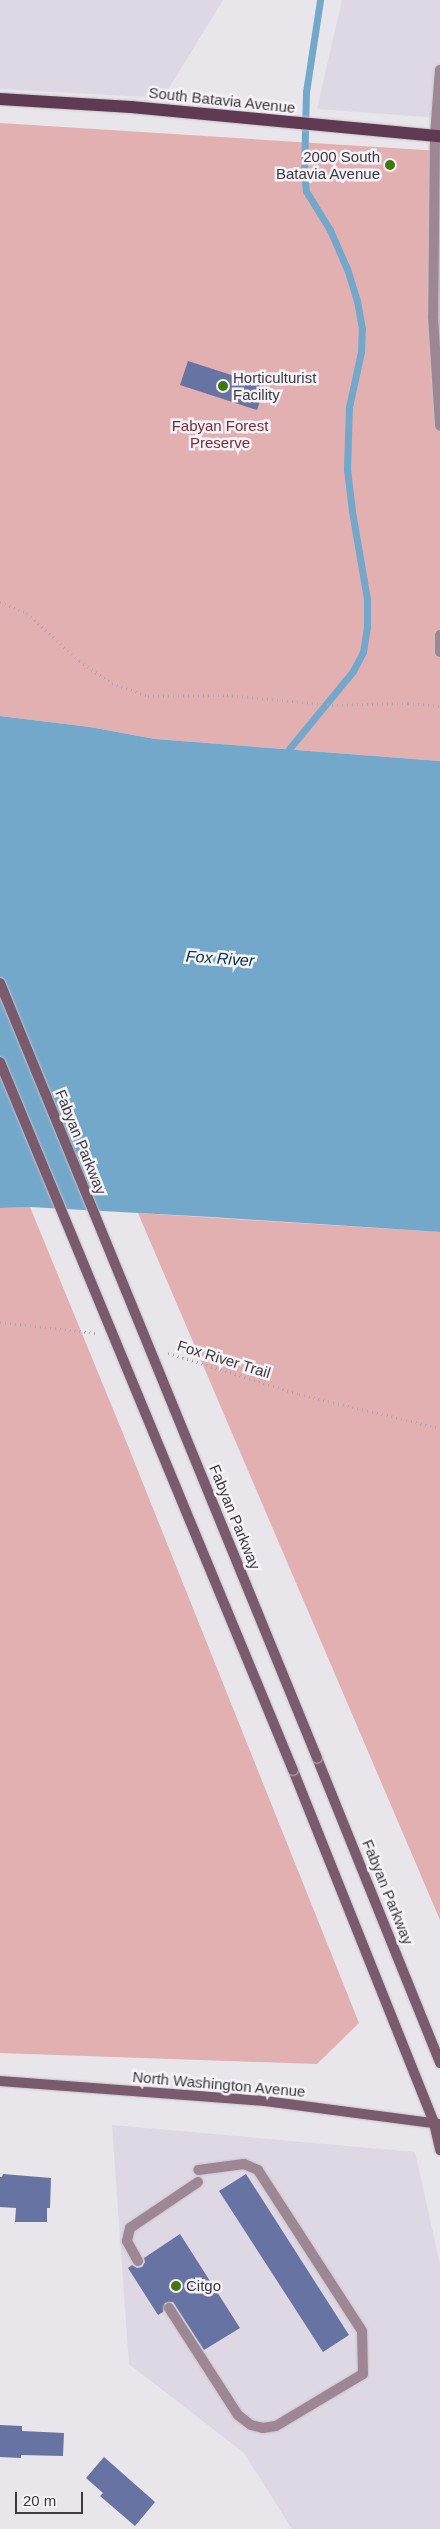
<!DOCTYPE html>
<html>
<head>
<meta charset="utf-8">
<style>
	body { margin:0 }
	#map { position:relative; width:440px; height:2529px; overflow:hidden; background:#e8e5eb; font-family:Arial,sans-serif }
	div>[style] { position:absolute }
	.built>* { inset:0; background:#ded8e5 }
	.green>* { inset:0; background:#e3b0b1 }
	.water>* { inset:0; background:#74a8cb }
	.stream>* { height:7px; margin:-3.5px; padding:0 3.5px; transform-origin:3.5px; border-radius:3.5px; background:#74a8cb }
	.building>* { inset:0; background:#6773a3 }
	.path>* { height:3px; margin-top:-1.5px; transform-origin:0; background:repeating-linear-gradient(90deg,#adaaaf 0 1px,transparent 0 5px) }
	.roads { filter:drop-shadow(0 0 1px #c6c3c8) drop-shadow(0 0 1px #c6c3c8) }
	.lane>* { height:10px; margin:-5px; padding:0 5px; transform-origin:5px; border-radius:5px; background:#9e8794 }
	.secondary>* { height:10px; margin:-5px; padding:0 5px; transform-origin:5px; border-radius:5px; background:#7a5a6d }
	.primary>* { height:12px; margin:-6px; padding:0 6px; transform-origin:6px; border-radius:6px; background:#603a52 }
	.bridges { filter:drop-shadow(0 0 1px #c6c3c8) drop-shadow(0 0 1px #c6c3c8) }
	.secondary-bridge>* { height:10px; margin:-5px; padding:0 5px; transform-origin:5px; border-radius:5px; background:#7a5a6d }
	.dots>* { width:14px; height:14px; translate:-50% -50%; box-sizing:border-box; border:2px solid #f5f2f8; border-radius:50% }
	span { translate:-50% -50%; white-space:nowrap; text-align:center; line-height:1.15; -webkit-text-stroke:5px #f5f2f8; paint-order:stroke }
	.street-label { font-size:15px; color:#3c3b3e }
	.poi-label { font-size:15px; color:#3c3b3e }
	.right { translate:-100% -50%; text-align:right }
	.left { translate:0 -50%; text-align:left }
	.park-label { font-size:15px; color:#782d35 }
	.water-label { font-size:16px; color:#04324a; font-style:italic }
	.scale { position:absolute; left:15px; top:2492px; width:68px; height:22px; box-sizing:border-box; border:2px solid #3c3b3e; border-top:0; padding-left:6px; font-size:15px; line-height:18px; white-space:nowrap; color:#3c3b3e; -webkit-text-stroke:4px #f5f2f8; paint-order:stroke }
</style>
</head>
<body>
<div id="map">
	<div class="built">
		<i style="clip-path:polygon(0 0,223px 0,163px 98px,0 89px)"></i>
		<i style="clip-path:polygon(342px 0,440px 0,440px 118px,317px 109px)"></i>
		<i style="clip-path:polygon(112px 2125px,415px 2152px,440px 2264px,440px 2529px,292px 2529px,244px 2453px,129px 2364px)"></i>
	</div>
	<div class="green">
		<i style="clip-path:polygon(0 123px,440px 151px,440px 761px,155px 739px,90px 727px,0 716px)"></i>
		<i style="clip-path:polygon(30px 1207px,122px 1431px,359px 2023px,317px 2064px,0 2053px,0 1208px)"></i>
		<i style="clip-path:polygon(138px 1213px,440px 1232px,440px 1920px)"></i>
	</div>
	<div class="water">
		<i style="clip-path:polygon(0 716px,90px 727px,155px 739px,440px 761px,440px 1232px,211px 1217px,30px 1207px,0 1208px)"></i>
	</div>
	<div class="stream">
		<i style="left:289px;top:749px;width:101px;rotate:-50.6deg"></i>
		<i style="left:353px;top:671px;width:21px;rotate:-62deg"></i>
		<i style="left:363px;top:652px;width:26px;rotate:-81deg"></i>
		<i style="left:367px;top:626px;width:27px;rotate:-90deg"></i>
		<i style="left:367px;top:599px;width:89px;rotate:-99.7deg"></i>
		<i style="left:352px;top:511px;width:42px;rotate:-96.8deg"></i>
		<i style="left:347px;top:469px;width:62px;rotate:-88.2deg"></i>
		<i style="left:349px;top:407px;width:56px;rotate:-77.7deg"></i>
		<i style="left:361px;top:352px;width:23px;rotate:-88deg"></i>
		<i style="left:362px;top:329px;width:28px;rotate:-100deg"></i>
		<i style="left:357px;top:301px;width:34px;rotate:-107deg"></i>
		<i style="left:347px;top:269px;width:43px;rotate:-113.6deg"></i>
		<i style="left:330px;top:230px;width:46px;rotate:-121.6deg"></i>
		<i style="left:306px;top:191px;width:18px;rotate:-96deg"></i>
		<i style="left:304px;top:173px;width:81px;rotate:-88.6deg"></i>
		<i style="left:306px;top:92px;width:93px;rotate:-81.3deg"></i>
	</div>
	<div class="building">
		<i style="clip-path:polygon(188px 361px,265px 386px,257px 410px,180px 385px)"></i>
		<i style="clip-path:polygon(3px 2174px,51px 2178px,50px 2208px,47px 2208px,47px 2222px,15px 2222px,16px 2208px,0 2207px,0 2177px,2px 2177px)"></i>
		<i style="clip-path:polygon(246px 2174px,349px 2335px,323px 2352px,219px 2191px)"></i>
		<i style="clip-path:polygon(180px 2234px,240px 2328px,204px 2350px,173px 2302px,165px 2303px,163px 2312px,158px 2315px,128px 2268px,132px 2265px,137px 2268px,142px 2267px,145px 2262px,144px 2258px)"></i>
		<i style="clip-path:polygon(0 2425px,22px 2426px,22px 2431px,64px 2433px,63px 2456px,21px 2455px,21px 2458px,0 2457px)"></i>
		<i style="clip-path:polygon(104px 2457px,155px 2502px,135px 2526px,100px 2496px,103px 2493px,86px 2478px)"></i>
	</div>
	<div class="path">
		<i style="left:0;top:602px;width:29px;rotate:22deg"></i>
		<i style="left:27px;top:613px;width:71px;rotate:42.7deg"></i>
		<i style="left:79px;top:661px;width:40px;rotate:34deg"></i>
		<i style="left:112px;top:683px;width:38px;rotate:20deg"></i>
		<i style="left:148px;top:696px;width:79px;rotate:-0.7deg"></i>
		<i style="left:227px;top:695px;width:105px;rotate:5.4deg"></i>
		<i style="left:332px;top:705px;width:76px;rotate:-1.5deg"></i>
		<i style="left:408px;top:703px;width:32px;rotate:5deg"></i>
		<i style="left:0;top:1322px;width:96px;rotate:6.6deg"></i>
		<i style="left:168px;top:1353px;width:137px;rotate:17.4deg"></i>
		<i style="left:299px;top:1394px;width:145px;rotate:13.6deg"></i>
	</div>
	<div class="roads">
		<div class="lane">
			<i style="left:440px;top:70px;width:65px;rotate:94.4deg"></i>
			<i style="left:435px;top:135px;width:182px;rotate:90.6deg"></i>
			<i style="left:433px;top:317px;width:109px;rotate:86.3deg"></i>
			<i style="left:440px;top:635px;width:17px;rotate:90deg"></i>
			<i style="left:138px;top:2261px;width:23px;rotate:-119deg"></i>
			<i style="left:127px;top:2241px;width:13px;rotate:-77deg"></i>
			<i style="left:130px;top:2228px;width:82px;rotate:-34.1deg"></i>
			<i style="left:169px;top:2308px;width:127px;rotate:57.2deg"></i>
			<i style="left:238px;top:2415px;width:16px;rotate:38deg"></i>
			<i style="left:251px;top:2425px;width:12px;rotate:14deg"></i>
			<i style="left:263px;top:2428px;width:13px;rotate:-9deg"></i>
			<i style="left:276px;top:2426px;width:101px;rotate:-30.9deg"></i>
			<i style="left:363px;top:2374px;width:43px;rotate:-91.3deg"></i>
			<i style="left:362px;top:2331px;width:192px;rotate:-122.9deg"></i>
			<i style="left:258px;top:2170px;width:15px;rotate:-157deg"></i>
			<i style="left:244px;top:2164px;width:46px;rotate:172.6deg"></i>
		</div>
		<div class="secondary">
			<i style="left:317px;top:1758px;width:329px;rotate:68deg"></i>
			<i style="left:293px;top:1770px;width:380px;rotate:68.2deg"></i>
			<i style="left:434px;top:2123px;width:28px;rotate:77deg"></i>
			<i style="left:0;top:2081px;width:266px;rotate:4.3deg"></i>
			<i style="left:265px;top:2101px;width:177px;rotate:7.5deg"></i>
		</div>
		<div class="primary">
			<i style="left:0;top:99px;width:131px;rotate:3.5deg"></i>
			<i style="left:131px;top:107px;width:310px;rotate:5.4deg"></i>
		</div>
	</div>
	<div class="bridges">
		<div class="secondary-bridge">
			<i style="left:0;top:983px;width:837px;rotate:67.75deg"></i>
			<i style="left:0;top:1062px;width:766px;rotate:67.52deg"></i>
		</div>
	</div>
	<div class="dots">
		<i style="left:390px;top:165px;background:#41780b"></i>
		<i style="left:223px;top:386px;background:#41780b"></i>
		<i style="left:176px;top:2286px;background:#41780b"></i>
	</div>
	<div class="street-label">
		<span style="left:222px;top:100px;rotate:6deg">South Batavia Avenue</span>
		<span style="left:81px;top:1142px;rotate:68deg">Fabyan Parkway</span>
		<span style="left:224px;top:1359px;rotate:17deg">Fox River Trail</span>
		<span style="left:235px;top:1517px;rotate:68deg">Fabyan Parkway</span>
		<span style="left:388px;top:1892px;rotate:68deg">Fabyan Parkway</span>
		<span style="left:219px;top:2084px;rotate:5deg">North Washington Avenue</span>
	</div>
	<div class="poi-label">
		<span class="right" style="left:380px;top:165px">2000 South<br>Batavia Avenue</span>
		<span class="left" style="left:233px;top:386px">Horticulturist<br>Facility</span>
		<span class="left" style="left:186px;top:2286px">Citgo</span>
	</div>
	<div class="park-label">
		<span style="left:220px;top:434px">Fabyan Forest<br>Preserve</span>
	</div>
	<div class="water-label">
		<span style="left:220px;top:959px;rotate:4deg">Fox River</span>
	</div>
	<div class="scale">20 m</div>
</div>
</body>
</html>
